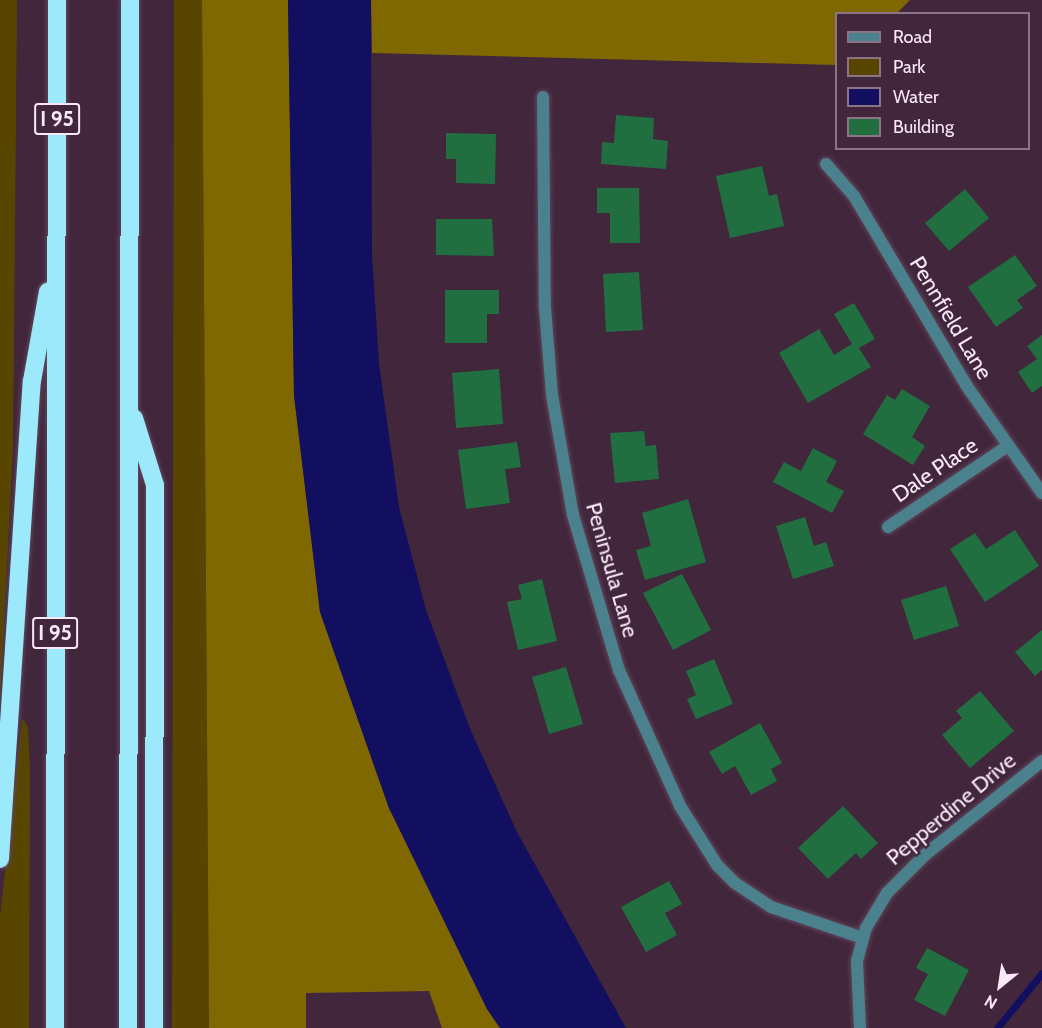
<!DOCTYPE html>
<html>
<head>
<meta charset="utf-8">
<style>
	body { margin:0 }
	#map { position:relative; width:1042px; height:1028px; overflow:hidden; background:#41263c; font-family:Cabin,sans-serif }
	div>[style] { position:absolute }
	.green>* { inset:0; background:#584600 }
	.forest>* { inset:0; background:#806801 }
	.water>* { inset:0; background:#130f60 }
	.stream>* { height:7px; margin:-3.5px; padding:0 3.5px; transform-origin:3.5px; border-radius:3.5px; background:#130f60 }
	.building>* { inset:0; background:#216f40 }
	.roads { filter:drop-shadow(0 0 2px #5f455a) drop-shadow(0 0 2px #5f455a) }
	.minor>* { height:12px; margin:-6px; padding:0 6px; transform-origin:6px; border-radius:6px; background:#4b818d }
	.motorway>* { height:18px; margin:-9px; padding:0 9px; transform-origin:9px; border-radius:9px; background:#9be9fa }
	span { translate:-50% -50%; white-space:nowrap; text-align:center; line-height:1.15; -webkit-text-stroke:4.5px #41263c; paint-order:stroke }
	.shield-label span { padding:2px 4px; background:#41263c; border:2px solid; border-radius:4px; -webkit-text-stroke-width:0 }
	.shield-label { font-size:21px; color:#fae8f6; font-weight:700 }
	.street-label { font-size:22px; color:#fae8f6 }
	.legend { position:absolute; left:835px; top:12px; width:195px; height:138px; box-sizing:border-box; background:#41263c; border:2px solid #8b7486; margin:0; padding:8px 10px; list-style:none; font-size:18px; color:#fae8f6 }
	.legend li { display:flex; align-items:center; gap:12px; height:30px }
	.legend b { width:30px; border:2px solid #8b7486 }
	.north { position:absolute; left:970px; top:956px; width:60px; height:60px; -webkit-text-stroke:4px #41263c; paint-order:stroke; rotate:210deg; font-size:16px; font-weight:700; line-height:24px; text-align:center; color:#fae8f6 }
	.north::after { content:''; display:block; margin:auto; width:21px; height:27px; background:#fae8f6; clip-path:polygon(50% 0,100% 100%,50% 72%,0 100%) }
</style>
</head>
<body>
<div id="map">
	<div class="green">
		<i style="clip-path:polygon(0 0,17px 0,13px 448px,0 702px)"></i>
		<i style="clip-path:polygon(174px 0,202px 0,209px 1028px,172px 1028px)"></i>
		<i style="clip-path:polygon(22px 718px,28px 727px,30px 770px,29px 1028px,0 1028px,0 917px)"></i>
	</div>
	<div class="forest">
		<i style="clip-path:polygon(202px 0,288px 0,294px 395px,320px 612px,389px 808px,487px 1009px,500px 1028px,442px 1028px,429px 991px,306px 993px,306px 1028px,209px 1028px)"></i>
		<i style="clip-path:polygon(371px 0,910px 0,897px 13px,836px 14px,836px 65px,372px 53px)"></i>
	</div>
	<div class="water">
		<i style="clip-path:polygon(288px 0,371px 0,372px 255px,379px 364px,399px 507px,426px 610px,471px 731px,517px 832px,626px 1028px,500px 1028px,487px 1009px,389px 808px,320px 612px,294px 395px)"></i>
	</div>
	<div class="stream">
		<i style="left:997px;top:1028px;width:71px;rotate:-50.7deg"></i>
	</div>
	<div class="building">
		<i style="clip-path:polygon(616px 115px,654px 118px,653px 139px,668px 141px,666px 169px,601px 164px,602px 142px,614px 143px)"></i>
		<i style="clip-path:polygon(446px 133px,496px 134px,495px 184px,456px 183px,456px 159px,446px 159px)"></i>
		<i style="clip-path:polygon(762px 166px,769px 196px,777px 194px,784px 226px,730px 238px,716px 176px)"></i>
		<i style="clip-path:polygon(597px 188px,639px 188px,640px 243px,610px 243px,610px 213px,597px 213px)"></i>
		<i style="clip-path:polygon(965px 189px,989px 218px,949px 251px,925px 223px)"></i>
		<i style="clip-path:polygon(436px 219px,492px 219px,494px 256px,436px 255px)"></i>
		<i style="clip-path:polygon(1015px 255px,1037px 286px,1017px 300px,1023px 308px,996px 327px,968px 287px)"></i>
		<i style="clip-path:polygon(639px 272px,643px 330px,606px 332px,603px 274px)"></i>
		<i style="clip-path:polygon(445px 290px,499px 290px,499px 314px,487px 314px,487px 343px,445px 343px)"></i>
		<i style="clip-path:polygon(854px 303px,875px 339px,859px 348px,871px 367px,808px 403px,779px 353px,819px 329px,834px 355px,852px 344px,834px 314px)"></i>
		<i style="clip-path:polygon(1042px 335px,1042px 386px,1032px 393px,1018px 372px,1037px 359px,1027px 346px)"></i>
		<i style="clip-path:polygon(499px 369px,503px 424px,456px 428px,452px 373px)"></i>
		<i style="clip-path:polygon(902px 389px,930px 406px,912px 437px,925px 446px,913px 465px,863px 434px,887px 395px,895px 400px)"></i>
		<i style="clip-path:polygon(644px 431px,646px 446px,656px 445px,659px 479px,615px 483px,610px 433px)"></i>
		<i style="clip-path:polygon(517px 442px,521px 467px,505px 469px,510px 503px,466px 509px,458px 450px)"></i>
		<i style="clip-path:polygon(813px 448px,837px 461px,826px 482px,844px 491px,832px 513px,773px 482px,784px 462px,801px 471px)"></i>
		<i style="clip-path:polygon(688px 499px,706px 562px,645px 580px,636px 550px,651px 546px,642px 513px)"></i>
		<i style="clip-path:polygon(805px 517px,814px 546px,826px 542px,834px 566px,793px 579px,776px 526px)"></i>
		<i style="clip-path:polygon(1015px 530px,1039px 566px,985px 602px,950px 549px,975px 533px,986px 549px)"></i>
		<i style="clip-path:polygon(682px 574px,711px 630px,673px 650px,643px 593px)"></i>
		<i style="clip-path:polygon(542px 579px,557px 641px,518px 650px,507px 602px,522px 599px,518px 585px)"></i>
		<i style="clip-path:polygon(946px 586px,959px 626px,914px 640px,901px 600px)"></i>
		<i style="clip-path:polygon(1042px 630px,1042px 670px,1035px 676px,1015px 652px)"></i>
		<i style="clip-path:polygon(714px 659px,733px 704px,696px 719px,687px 699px,696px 695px,686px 671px)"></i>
		<i style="clip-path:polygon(566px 667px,583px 724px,549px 734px,532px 677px)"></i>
		<i style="clip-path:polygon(980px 691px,1014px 731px,970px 768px,942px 735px,962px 718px,956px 711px)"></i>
		<i style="clip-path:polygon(760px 723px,782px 763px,771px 769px,777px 781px,751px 795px,735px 766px,722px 774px,709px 752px)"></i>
		<i style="clip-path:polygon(843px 806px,878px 843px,861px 859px,856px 853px,828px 879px,798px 848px)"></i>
		<i style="clip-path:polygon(669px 881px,682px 904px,665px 913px,677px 935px,646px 952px,621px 907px)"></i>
		<i style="clip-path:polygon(927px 948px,969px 970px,945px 1016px,914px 1000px,928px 974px,916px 968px)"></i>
	</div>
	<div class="roads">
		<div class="minor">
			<i style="left:543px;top:97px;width:211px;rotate:89.5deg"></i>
			<i style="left:545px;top:308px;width:87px;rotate:85.4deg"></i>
			<i style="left:552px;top:395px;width:122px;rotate:80.1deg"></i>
			<i style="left:573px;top:515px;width:162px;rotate:73.5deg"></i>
			<i style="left:619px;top:670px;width:149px;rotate:65.8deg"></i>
			<i style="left:680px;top:806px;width:70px;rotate:57.9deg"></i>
			<i style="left:717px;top:865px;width:25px;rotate:45deg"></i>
			<i style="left:735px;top:883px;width:43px;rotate:33.7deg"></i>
			<i style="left:771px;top:907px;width:97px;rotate:18.6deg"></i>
			<i style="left:826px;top:164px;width:43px;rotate:48.8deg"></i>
			<i style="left:854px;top:196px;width:220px;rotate:59.3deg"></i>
			<i style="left:966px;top:385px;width:132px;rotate:54.9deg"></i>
			<i style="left:888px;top:527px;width:143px;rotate:-34.1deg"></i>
			<i style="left:860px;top:1028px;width:67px;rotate:-92.6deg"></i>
			<i style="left:857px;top:961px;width:34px;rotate:-75deg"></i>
			<i style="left:866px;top:928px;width:41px;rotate:-59deg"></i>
			<i style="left:887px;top:893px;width:55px;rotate:-45deg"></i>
			<i style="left:926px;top:854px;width:149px;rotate:-38.7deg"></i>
		</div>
		<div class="motorway">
			<i style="left:134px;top:418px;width:70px;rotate:72.6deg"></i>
			<i style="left:155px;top:485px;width:543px;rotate:90.11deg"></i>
			<i style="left:0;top:859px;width:479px;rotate:-86.2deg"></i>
			<i style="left:32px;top:381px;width:91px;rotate:-79.9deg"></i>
			<i style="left:55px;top:1028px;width:1028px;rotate:-89.89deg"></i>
			<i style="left:128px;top:1028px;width:1028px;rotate:-89.89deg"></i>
		</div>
	</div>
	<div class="shield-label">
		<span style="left:57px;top:119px">I 95</span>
		<span style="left:55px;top:633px">I 95</span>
	</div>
	<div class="street-label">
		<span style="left:951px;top:318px;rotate:59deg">Pennfield Lane</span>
		<span style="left:935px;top:470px;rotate:-34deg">Dale Place</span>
		<span style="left:612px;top:570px;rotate:74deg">Peninsula Lane</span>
		<span style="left:951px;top:809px;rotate:-40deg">Pepperdine Drive</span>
	</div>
	<ul class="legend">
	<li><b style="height:8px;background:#4b818d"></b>Road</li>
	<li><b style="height:16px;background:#584600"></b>Park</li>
	<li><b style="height:16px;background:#130f60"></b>Water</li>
	<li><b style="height:16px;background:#216f40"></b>Building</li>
	</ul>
	<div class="north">N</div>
</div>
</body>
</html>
